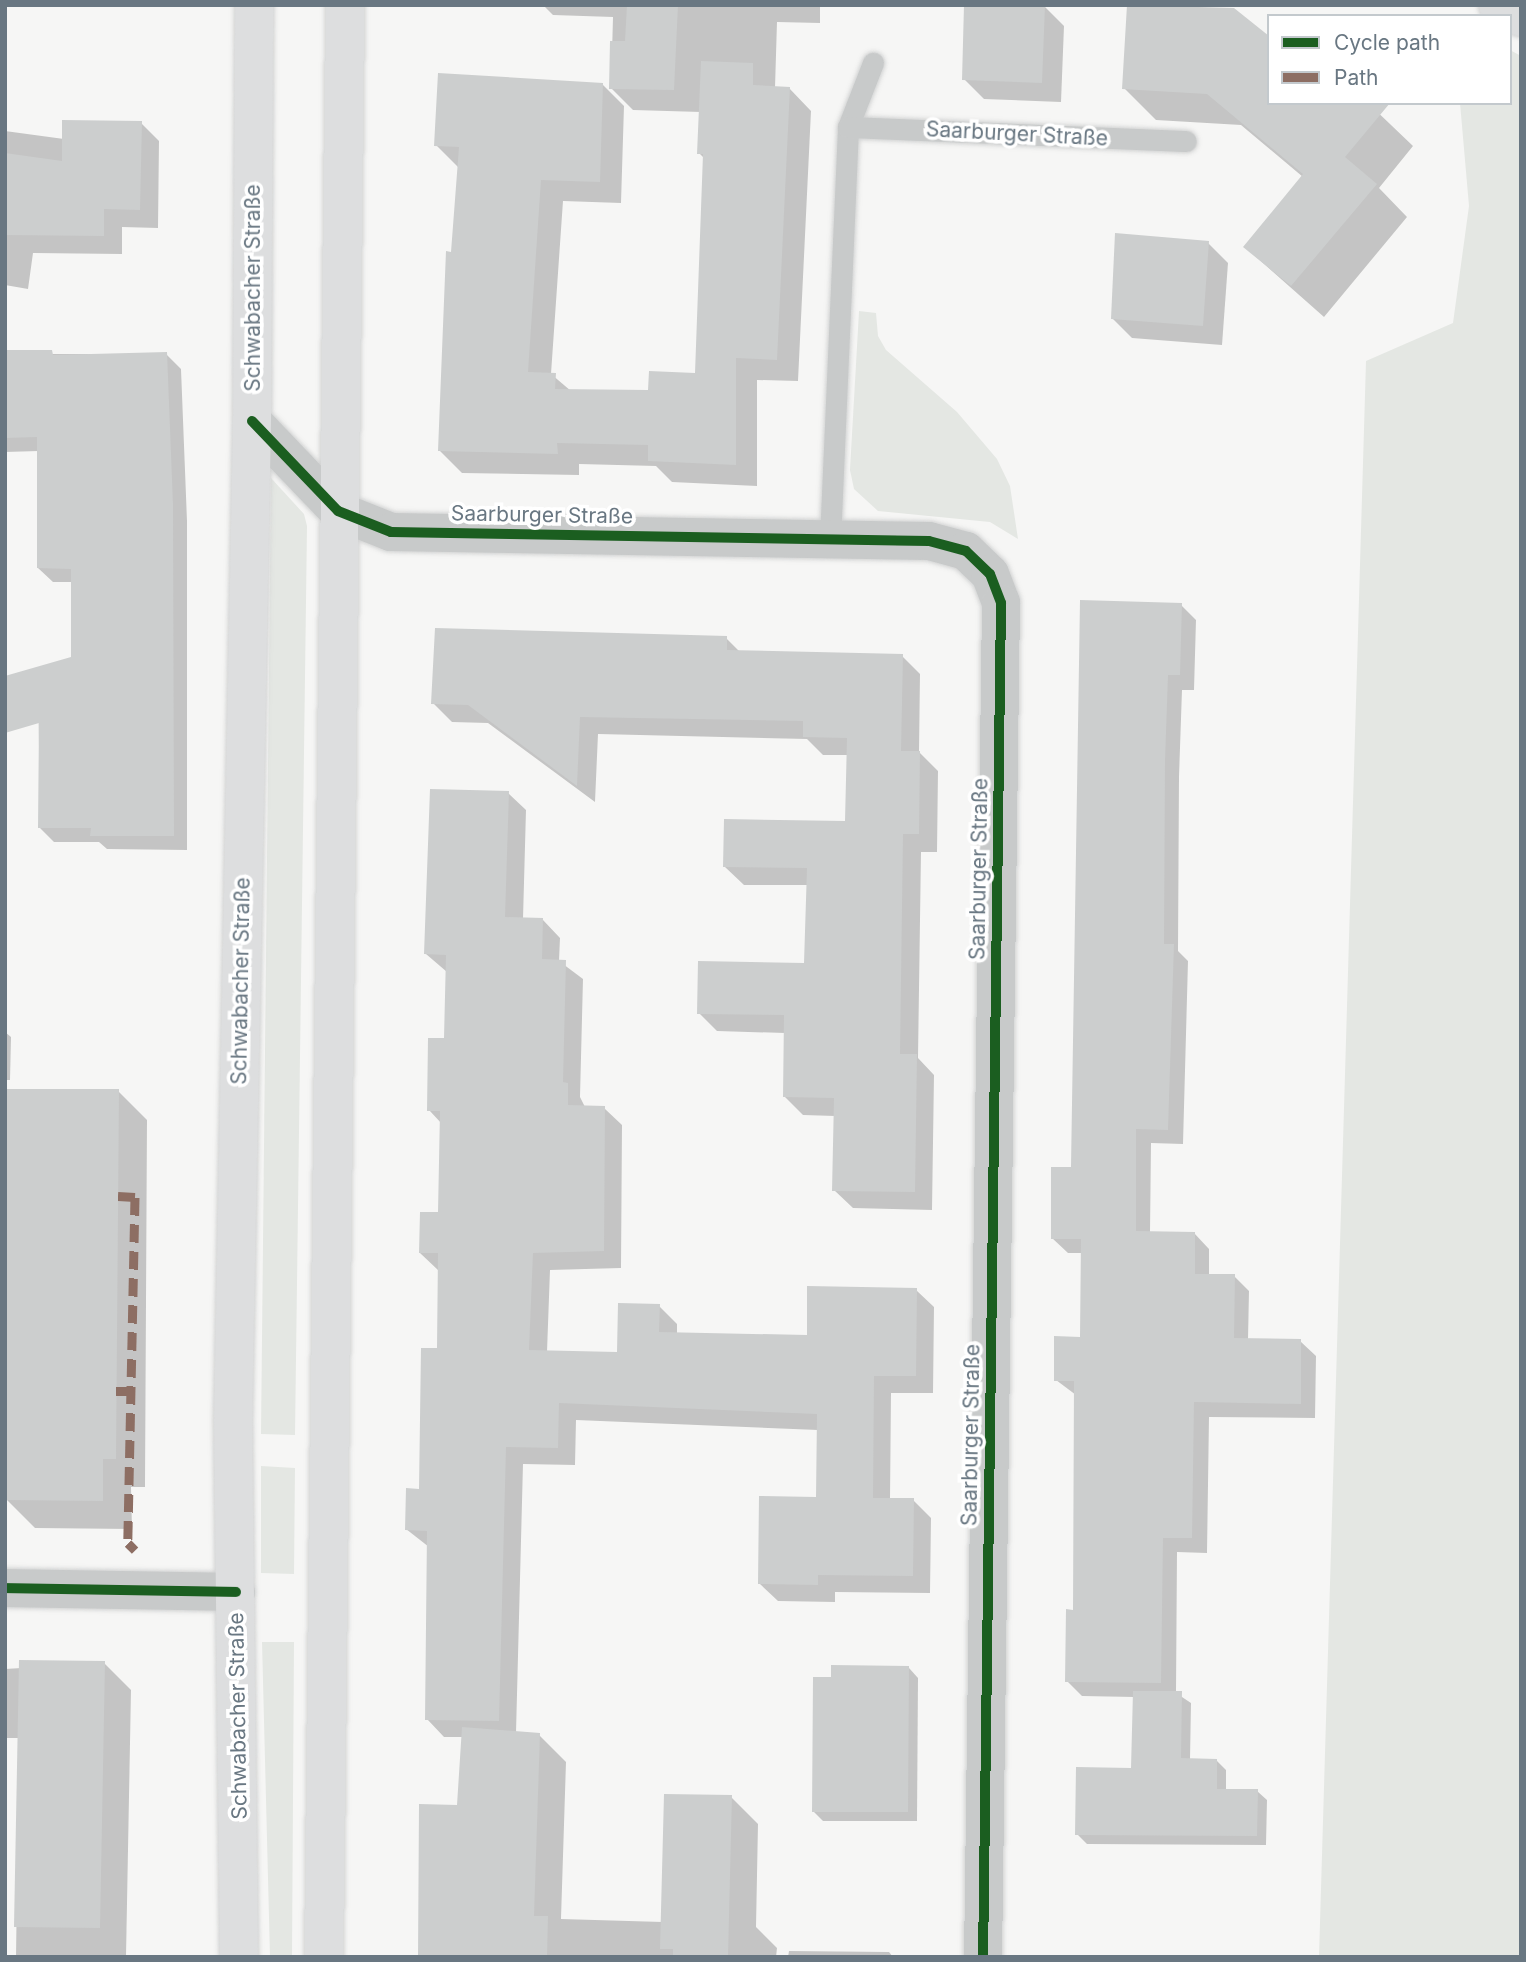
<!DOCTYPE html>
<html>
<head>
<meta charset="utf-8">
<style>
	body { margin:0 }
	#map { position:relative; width:1526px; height:1962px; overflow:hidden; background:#f6f6f5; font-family:Inter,sans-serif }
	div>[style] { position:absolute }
	.green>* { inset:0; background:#e4e7e3 }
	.shadow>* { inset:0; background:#0003 }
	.building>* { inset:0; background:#cccece }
	.roads { filter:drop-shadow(0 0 2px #d2d3d3) drop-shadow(0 0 2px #d2d3d3) }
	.service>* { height:21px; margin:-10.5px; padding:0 10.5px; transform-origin:10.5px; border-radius:10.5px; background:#c8caca }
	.minor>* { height:38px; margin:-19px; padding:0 19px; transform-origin:19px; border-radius:19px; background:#c8caca }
	.secondary>* { height:38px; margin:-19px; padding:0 19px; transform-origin:19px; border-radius:19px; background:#dddedf }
	.trunk>* { height:38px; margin:-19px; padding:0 19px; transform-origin:19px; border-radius:19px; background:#dddedf }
	.quiet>* { height:9px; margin-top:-4.5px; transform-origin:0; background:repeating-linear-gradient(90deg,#8d6e63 0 18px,transparent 0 27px) }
	.cycleway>* { height:10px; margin:-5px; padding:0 5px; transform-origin:5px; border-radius:5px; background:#1b5e20 }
	span { translate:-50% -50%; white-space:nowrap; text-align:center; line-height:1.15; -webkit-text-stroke:7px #fff; paint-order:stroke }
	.street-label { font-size:21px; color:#697782 }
	.frame { position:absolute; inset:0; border:7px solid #697782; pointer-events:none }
	.legend { position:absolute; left:1267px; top:14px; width:245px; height:91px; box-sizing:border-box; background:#fff; border:2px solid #c3c9cd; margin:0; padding:9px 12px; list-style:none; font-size:21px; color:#697782 }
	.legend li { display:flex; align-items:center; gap:14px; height:35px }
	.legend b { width:35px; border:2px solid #c3c9cd }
</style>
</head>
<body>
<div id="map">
	<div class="green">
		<i style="clip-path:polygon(1510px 50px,1521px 56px,1521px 1957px,1319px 1957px,1366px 361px,1453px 323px,1469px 206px,1460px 103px,1510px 103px)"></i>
		<i style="clip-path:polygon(859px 311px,876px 313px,878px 336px,886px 350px,957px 412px,997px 459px,1010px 486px,1018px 539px,990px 522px,878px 511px,854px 489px,850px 470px)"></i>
		<i style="clip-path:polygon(271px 478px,304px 514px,307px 526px,295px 1435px,261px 1434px)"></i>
		<i style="clip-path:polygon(261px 1466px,295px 1468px,294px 1574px,261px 1573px)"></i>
		<i style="clip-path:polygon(262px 1642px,294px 1642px,292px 1957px,270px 1957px)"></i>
	</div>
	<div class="shadow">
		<i style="clip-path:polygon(543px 5px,820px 5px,820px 23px,777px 22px,775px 88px,789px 88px,811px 111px,798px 381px,757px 380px,757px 486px,672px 482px,656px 466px,579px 464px,579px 475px,462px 473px,440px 451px,459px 168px,436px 145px,602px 84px,624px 106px,621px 203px,563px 201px,551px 374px,571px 391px,650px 392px,697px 375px,705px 159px,699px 153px,701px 112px,633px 110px,611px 88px,613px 17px,553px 15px)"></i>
		<i style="clip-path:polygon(1044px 6px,1064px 26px,1061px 102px,984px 99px,964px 79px)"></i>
		<i style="clip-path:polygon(1269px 38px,1269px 103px,1368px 103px,1413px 146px,1379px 188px,1407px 217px,1324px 317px,1245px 247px,1303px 177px,1241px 125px,1156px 120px,1124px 88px)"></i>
		<i style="clip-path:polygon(141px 123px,159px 141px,158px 228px,122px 227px,122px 254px,33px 253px,28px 289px,5px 285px,5px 131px,64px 139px)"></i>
		<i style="clip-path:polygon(1208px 243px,1228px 263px,1222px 345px,1132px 338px,1112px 318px)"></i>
		<i style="clip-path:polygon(5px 354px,166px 354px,181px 369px,187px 521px,187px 850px,107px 849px,99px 842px,54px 842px,40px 828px,38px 668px,73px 658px,73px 582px,53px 582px,38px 568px,39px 451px,5px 452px)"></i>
		<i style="clip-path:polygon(1181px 605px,1196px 620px,1194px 690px,1182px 690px,1179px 777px,1178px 951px,1188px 961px,1183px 1144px,1151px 1143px,1150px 1233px,1194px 1233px,1209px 1249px,1209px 1276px,1234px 1276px,1249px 1291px,1248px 1340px,1300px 1341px,1316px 1356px,1315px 1418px,1209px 1417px,1207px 1553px,1177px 1552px,1176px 1693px,1191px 1703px,1190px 1760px,1217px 1761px,1226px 1770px,1226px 1790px,1257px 1791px,1267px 1800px,1266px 1845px,1087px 1844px,1077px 1834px,1133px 1769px,1134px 1697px,1082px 1696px,1067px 1681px,1074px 1611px,1076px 1395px,1056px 1380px,1082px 1338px,1083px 1253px,1068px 1253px,1052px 1238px,1073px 1169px)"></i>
		<i style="clip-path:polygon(726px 638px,740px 652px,902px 656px,920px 674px,919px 752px,938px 771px,937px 852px,921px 852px,918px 1058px,934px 1075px,932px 1210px,853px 1208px,834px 1190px,835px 1116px,803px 1115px,785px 1097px,785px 1033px,717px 1031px,699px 1013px,806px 965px,808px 885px,744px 885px,725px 867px,847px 823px,848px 755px,823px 755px,807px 739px,598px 734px,595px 802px,488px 723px,452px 722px,433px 703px)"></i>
		<i style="clip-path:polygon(508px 793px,526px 810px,523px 919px,543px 920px,560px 938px,559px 961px,583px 979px,580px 1097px,585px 1107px,604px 1108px,622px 1125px,621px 1268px,550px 1270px,547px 1352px,619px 1354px,659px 1306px,677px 1324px,677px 1334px,809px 1337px,916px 1290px,934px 1307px,933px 1393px,891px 1393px,890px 1500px,913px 1500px,931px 1518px,930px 1593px,835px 1592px,835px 1602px,778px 1601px,760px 1584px,818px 1499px,818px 1430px,576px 1420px,575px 1465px,523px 1464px,516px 1733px,539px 1735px,566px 1762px,561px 1919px,663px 1922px,731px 1797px,758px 1824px,756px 1927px,777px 1948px,776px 1957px,420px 1957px,458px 1807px,463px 1737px,444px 1737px,427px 1719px,429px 1547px,406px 1529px,421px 1490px,438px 1350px,439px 1271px,420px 1253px,440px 1214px,442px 1124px,429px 1110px,445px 1040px,447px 972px,426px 954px)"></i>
		<i style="clip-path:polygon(5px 1032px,11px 1037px,10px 1080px,5px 1080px)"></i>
		<i style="clip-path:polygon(118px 1091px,147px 1120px,145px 1487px,131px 1487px,132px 1529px,35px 1528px,6px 1499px)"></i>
		<i style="clip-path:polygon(104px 1663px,131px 1690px,126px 1957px,16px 1957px,19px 1738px,5px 1738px,5px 1669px)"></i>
		<i style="clip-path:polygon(909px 1668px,918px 1678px,917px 1821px,823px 1821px,813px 1811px,832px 1679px)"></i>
		<i style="clip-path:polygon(789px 1951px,889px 1952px,893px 1957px,788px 1957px)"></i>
	</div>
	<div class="building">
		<i style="clip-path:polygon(627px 5px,678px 5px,674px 90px,609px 89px,610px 41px,625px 41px)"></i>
		<i style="clip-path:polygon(964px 5px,1045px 5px,1042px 83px,962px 80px)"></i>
		<i style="clip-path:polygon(1127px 5px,1234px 8px,1269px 36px,1269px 103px,1390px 103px,1345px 157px,1377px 184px,1291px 286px,1243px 247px,1303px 174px,1207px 94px,1122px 89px)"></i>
		<i style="clip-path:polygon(701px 61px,753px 63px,753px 85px,790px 87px,777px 360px,736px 358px,736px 465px,648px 461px,648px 445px,557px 443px,558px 454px,438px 451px,446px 251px,451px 252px,459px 147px,434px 146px,438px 73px,603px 83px,600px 182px,541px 180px,528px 372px,556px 373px,555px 389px,648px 390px,649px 371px,695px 373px,703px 154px,697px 154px)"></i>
		<i style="clip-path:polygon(62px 120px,142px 121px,140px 210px,104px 209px,104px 236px,5px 235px,5px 153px,62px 161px)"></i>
		<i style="clip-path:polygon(1115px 233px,1209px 241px,1203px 326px,1111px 319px)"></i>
		<i style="clip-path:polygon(5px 350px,52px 350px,53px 355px,167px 352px,173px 505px,174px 836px,90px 836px,91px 828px,38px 828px,39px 723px,5px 733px,5px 676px,71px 657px,71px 569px,37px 568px,37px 437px,5px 438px)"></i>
		<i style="clip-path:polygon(1080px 600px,1182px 603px,1180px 675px,1168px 675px,1165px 761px,1164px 944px,1174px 944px,1168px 1130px,1136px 1129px,1136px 1231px,1195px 1232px,1195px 1274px,1235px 1274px,1234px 1338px,1301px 1339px,1301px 1404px,1194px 1402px,1192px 1538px,1163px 1538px,1161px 1683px,1065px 1682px,1066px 1609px,1073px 1610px,1074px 1381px,1054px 1381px,1054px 1336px,1080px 1337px,1081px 1239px,1051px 1239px,1051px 1167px,1071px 1167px)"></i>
		<i style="clip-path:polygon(435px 628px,727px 636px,727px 650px,903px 654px,901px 751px,920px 751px,919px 834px,903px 834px,900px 1054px,917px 1054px,915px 1192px,832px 1191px,834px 1098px,783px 1097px,784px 1015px,697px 1014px,698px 961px,804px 963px,807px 868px,723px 867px,724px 819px,845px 821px,847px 738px,803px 737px,803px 721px,580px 717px,577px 786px,468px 705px,431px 704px)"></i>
		<i style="clip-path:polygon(430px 789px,509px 791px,505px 917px,543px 918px,542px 959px,566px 960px,563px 1082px,568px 1083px,568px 1105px,605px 1106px,604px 1251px,533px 1253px,529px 1350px,617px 1352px,618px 1303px,660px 1304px,659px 1332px,807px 1335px,807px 1286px,917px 1288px,916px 1376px,874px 1376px,873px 1498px,914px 1498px,913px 1576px,818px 1575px,818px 1585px,758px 1584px,759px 1496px,816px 1497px,817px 1414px,559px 1403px,558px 1448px,506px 1447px,499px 1721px,425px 1720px,427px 1531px,405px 1530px,406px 1488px,419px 1489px,421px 1348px,437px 1348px,438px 1253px,419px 1253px,420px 1212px,438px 1212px,440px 1111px,427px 1111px,428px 1038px,444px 1038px,446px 955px,424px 954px)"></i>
		<i style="clip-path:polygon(6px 1089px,119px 1089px,116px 1459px,103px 1459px,103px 1501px,5px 1500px)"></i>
		<i style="clip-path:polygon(19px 1660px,105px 1661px,100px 1928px,14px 1927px)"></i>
		<i style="clip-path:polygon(831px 1665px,909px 1666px,908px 1812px,812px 1812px,813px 1677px,831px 1677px)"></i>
		<i style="clip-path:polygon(1133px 1691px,1182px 1691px,1181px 1758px,1217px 1759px,1217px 1789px,1258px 1789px,1257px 1836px,1075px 1835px,1076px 1767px,1131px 1768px)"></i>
		<i style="clip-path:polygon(462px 1727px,540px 1733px,534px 1916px,548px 1916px,547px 1957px,418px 1957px,419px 1804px,457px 1805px)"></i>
		<i style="clip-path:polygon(664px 1794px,732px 1795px,728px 1957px,673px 1957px,673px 1949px,660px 1949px)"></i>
	</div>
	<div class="roads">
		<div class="service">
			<i style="left:848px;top:127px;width:69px;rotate:-68.7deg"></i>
			<i style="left:830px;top:540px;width:413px;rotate:-87.5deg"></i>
			<i style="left:848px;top:127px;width:338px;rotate:2.4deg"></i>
		</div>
		<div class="minor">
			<i style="left:252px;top:421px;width:124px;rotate:46.3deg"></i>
			<i style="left:338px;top:511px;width:57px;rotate:21.6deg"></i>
			<i style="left:391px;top:532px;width:538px;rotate:0.96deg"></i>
			<i style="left:929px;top:541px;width:38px;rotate:15deg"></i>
			<i style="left:966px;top:551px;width:33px;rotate:44deg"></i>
			<i style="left:990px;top:574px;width:31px;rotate:69deg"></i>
			<i style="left:1001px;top:603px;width:1354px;rotate:90.76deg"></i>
			<i style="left:5px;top:1588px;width:231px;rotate:1deg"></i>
		</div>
		<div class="secondary">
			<i style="left:239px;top:1957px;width:537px;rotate:-90.64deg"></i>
			<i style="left:233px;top:1420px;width:999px;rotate:-88.91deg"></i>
			<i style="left:252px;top:421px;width:416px;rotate:-89.7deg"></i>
			<i style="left:324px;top:1957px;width:1952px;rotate:-89.38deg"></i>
		</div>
		<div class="trunk">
			<i style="left:1498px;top:5px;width:26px;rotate:28deg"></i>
		</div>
	</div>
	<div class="quiet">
		<i style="left:118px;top:1196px;width:17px;rotate:3deg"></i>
		<i style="left:135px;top:1197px;width:346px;rotate:91.2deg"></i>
		<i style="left:128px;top:1543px;width:10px;rotate:45deg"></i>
		<i style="left:116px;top:1391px;width:15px"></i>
	</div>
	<div class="cycleway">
		<i style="left:252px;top:421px;width:124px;rotate:46.3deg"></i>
		<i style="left:338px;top:511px;width:57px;rotate:21.6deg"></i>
		<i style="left:391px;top:532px;width:538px;rotate:0.96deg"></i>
		<i style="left:929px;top:541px;width:38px;rotate:15deg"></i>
		<i style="left:966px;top:551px;width:33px;rotate:44deg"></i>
		<i style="left:990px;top:574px;width:31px;rotate:69deg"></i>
		<i style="left:1001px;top:603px;width:1354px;rotate:90.76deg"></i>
		<i style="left:5px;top:1588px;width:231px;rotate:1deg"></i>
	</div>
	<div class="street-label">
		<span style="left:1017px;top:134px;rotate:3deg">Saarburger Straße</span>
		<span style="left:253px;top:288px;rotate:-90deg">Schwabacher Straße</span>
		<span style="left:542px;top:515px;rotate:1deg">Saarburger Straße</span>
		<span style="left:979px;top:869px;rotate:-89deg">Saarburger Straße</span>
		<span style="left:241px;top:981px;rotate:-89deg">Schwabacher Straße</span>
		<span style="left:971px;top:1435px;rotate:-89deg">Saarburger Straße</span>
		<span style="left:238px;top:1716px;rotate:-91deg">Schwabacher Straße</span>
	</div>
	<div class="frame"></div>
	<ul class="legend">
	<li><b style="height:9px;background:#1b5e20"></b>Cycle path</li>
	<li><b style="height:9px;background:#8d6e63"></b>Path</li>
	</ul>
</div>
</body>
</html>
